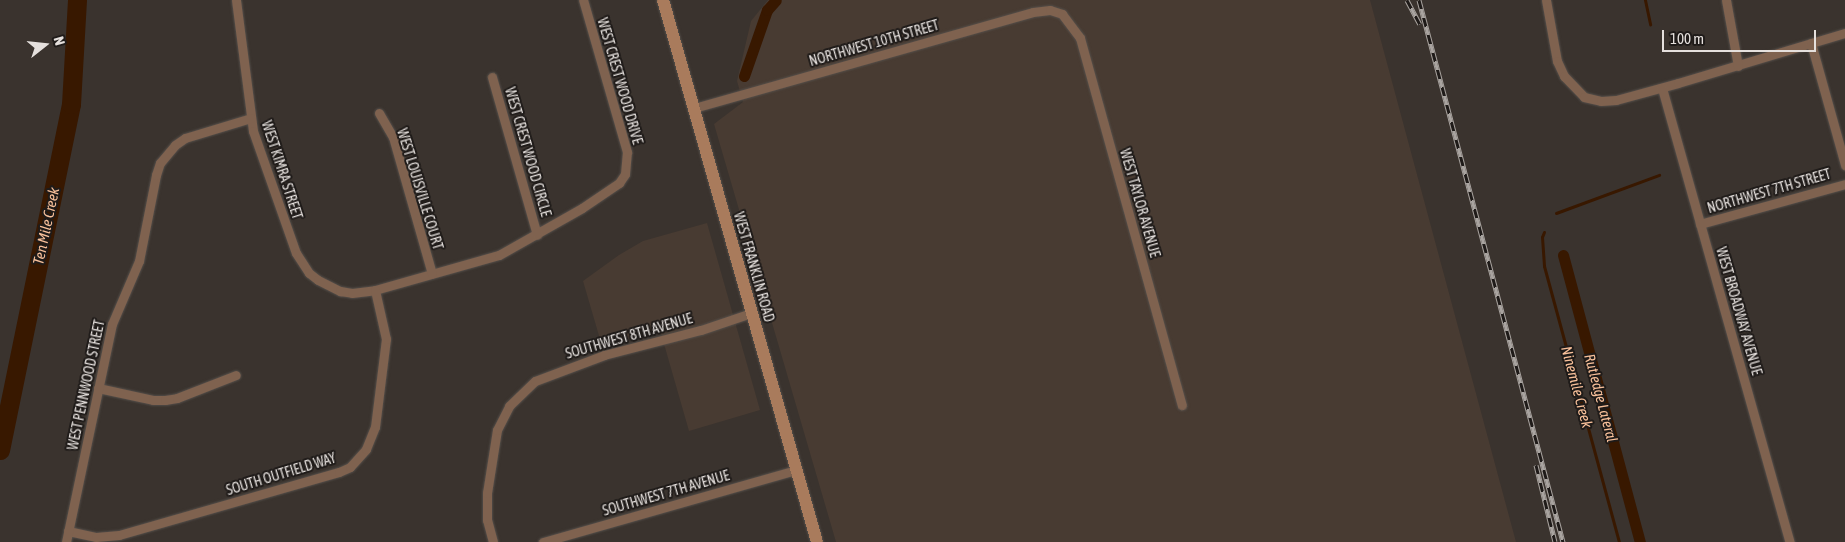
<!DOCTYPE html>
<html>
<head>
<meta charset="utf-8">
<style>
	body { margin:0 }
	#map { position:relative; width:1845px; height:542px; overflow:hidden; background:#3a332e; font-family:"Asap Condensed",sans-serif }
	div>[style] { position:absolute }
	.built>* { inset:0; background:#483b32 }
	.stream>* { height:3px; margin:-1.5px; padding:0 1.5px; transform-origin:1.5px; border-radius:1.5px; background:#381800 }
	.canal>* { height:11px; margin:-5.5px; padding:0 5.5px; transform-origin:5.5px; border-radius:5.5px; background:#381800 }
	.river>* { height:19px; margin:-9.5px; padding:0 9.5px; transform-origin:9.5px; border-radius:9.5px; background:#381800 }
	.roads { filter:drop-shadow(0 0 1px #554f4a) drop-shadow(0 0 1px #554f4a) }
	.street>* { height:9px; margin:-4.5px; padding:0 4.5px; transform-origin:4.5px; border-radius:4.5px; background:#7f624f }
	.secondary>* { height:12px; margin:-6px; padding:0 6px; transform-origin:6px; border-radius:6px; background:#a97b5c }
	.rail>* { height:5px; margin-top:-2.5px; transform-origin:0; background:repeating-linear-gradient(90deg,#1f1b19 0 9px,#a9a4a0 0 18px); box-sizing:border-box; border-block:1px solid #a9a4a0 }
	span { translate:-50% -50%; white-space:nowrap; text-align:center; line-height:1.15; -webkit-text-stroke:4px #1f1b19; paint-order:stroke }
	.street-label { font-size:14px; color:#e5e0dd }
	.water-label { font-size:15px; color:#f8c09a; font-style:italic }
	.north { position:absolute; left:20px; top:20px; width:50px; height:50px; -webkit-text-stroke:4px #1f1b19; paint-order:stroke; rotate:74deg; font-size:14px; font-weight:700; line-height:20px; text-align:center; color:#e5e0dd }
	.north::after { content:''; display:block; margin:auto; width:18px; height:22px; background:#e5e0dd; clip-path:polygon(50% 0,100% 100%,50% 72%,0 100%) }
	.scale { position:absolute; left:1662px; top:30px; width:154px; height:22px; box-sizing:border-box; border:2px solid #e5e0dd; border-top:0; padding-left:6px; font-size:15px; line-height:18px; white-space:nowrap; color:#e5e0dd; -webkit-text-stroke:4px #1f1b19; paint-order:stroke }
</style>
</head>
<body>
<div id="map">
	<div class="built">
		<i style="clip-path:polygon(768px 0,1370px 0,1516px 542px,836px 542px,714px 124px,743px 102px,737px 81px,751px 21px)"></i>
		<i style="clip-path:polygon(707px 223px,760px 410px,689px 431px,660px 330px,602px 346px,583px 281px,619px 255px,643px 241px)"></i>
	</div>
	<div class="stream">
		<i style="left:1645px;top:0;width:25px;rotate:78deg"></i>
		<i style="left:1556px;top:213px;width:110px;rotate:-20.3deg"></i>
		<i style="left:1544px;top:232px;width:5px;rotate:112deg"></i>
		<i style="left:1542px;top:237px;width:29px;rotate:86deg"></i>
		<i style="left:1544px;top:266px;width:286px;rotate:74.8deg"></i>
	</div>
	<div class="canal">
		<i style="left:744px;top:76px;width:70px;rotate:-70.8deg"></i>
		<i style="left:767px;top:10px;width:13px;rotate:-48deg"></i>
		<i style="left:1563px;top:255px;width:297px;rotate:75deg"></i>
	</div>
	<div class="river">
		<i style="left:0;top:450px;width:353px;rotate:-78.4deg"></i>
		<i style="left:71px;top:104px;width:104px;rotate:-86.7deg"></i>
	</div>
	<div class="roads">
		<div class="street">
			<i style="left:236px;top:0;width:132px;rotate:82.6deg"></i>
			<i style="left:253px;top:131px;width:129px;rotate:70.6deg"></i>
			<i style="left:296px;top:253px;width:24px;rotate:57deg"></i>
			<i style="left:309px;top:273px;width:11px;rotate:38deg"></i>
			<i style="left:318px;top:280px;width:25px;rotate:27deg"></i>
			<i style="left:340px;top:291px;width:12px;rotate:9deg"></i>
			<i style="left:352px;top:293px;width:23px;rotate:-7deg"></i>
			<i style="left:375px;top:290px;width:129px;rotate:-15.8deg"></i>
			<i style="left:499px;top:255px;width:95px;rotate:-29.5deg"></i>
			<i style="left:582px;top:208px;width:45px;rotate:-34deg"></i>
			<i style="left:619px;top:183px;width:11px;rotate:-56deg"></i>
			<i style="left:625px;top:174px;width:22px;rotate:-85deg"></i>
			<i style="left:627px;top:152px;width:158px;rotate:-106.1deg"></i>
			<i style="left:1546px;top:0;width:62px;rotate:79.8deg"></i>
			<i style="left:1557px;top:61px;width:17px;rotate:65deg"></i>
			<i style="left:1564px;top:76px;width:29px;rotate:46deg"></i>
			<i style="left:1584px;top:97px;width:17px;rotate:13deg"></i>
			<i style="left:1601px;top:101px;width:15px;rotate:-4deg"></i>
			<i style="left:1616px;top:100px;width:64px;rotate:-15.3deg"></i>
			<i style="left:1678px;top:83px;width:174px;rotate:-16.7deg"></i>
			<i style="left:1726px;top:0;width:67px;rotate:79.7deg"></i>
			<i style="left:1811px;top:43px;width:127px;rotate:74.4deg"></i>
			<i style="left:492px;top:77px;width:164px;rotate:74.1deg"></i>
			<i style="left:1662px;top:88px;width:472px;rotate:74.3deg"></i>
			<i style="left:694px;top:108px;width:352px;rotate:-15.8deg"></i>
			<i style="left:1033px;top:12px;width:17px;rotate:-7deg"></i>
			<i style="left:1050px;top:10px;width:13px;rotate:18deg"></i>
			<i style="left:1062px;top:14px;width:30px;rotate:53deg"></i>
			<i style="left:1080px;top:38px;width:381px;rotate:74.5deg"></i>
			<i style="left:379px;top:113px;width:28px;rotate:60deg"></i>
			<i style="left:393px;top:137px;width:142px;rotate:74.1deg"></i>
			<i style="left:1700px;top:224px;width:150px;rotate:-15.4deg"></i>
			<i style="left:98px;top:388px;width:56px;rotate:12.3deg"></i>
			<i style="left:153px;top:400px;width:12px"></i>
			<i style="left:165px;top:400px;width:12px;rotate:-9deg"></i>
			<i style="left:177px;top:398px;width:63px;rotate:-21.3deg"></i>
			<i style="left:68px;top:531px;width:29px;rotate:12deg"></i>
			<i style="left:96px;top:537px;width:23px;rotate:-5deg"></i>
			<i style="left:119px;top:535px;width:229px;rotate:-16deg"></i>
			<i style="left:339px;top:472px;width:12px;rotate:-24deg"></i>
			<i style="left:350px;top:467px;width:24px;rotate:-48deg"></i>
			<i style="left:366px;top:449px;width:24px;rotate:-68deg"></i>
			<i style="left:375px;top:427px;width:89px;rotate:-82.9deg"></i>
			<i style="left:386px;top:339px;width:50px;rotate:-102.7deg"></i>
			<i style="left:66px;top:542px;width:223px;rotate:-78.1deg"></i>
			<i style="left:112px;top:324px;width:69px;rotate:-66.8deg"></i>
			<i style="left:139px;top:261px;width:88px;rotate:-78.8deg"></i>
			<i style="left:156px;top:175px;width:13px;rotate:-72deg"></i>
			<i style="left:160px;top:163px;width:23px;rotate:-50deg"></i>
			<i style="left:175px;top:145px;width:12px;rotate:-35deg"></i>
			<i style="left:185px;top:138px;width:69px;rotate:-16.9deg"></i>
			<i style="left:493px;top:542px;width:23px;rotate:-105deg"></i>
			<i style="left:487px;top:520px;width:27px;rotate:-90deg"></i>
			<i style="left:487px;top:493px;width:64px;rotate:-81deg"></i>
			<i style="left:497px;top:430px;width:27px;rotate:-63deg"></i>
			<i style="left:509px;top:406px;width:36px;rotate:-44deg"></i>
			<i style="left:535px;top:381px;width:74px;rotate:-20.6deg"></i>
			<i style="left:604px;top:355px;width:100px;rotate:-14.5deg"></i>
			<i style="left:701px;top:330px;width:53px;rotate:-18.8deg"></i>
			<i style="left:543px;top:542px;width:263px;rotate:-15.9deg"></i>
		</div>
		<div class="secondary">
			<i style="left:663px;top:0;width:563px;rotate:74.14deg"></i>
		</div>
	</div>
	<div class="rail">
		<i style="left:1407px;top:0;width:27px;rotate:62deg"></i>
		<i style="left:1419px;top:0;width:561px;rotate:75.12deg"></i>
		<i style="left:1536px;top:465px;width:79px;rotate:76.1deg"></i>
	</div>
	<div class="street-label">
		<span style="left:874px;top:43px;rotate:-16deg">NORTHWEST 10TH STREET</span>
		<span style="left:620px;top:81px;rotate:74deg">WEST CREST WOOD DRIVE</span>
		<span style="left:528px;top:152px;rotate:74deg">WEST CREST WOOD CIRCLE</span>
		<span style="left:282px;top:170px;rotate:72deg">WEST KIMRA STREET</span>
		<span style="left:420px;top:189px;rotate:73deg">WEST LOUISVILLE COURT</span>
		<span style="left:1769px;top:191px;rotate:-16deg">NORTHWEST 7TH STREET</span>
		<span style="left:1140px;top:203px;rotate:74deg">WEST TAYLOR AVENUE</span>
		<span style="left:754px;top:267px;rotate:74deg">WEST FRANKLIN ROAD</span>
		<span style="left:1739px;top:311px;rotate:74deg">WEST BROADWAY AVENUE</span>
		<span style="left:629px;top:336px;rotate:-16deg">SOUTHWEST 8TH AVENUE</span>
		<span style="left:86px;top:385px;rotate:-78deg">WEST PENNWOOD STREET</span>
		<span style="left:281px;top:474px;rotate:-17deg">SOUTH OUTFIELD WAY</span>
		<span style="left:666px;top:493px;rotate:-16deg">SOUTHWEST 7TH AVENUE</span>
	</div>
	<div class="water-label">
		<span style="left:46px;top:226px;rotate:-78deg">Ten Mile Creek</span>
		<span style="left:1577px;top:387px;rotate:75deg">Ninemile Creek</span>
		<span style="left:1601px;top:398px;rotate:75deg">Rutledge Lateral</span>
	</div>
	<div class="north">N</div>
	<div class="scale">100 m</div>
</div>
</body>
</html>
